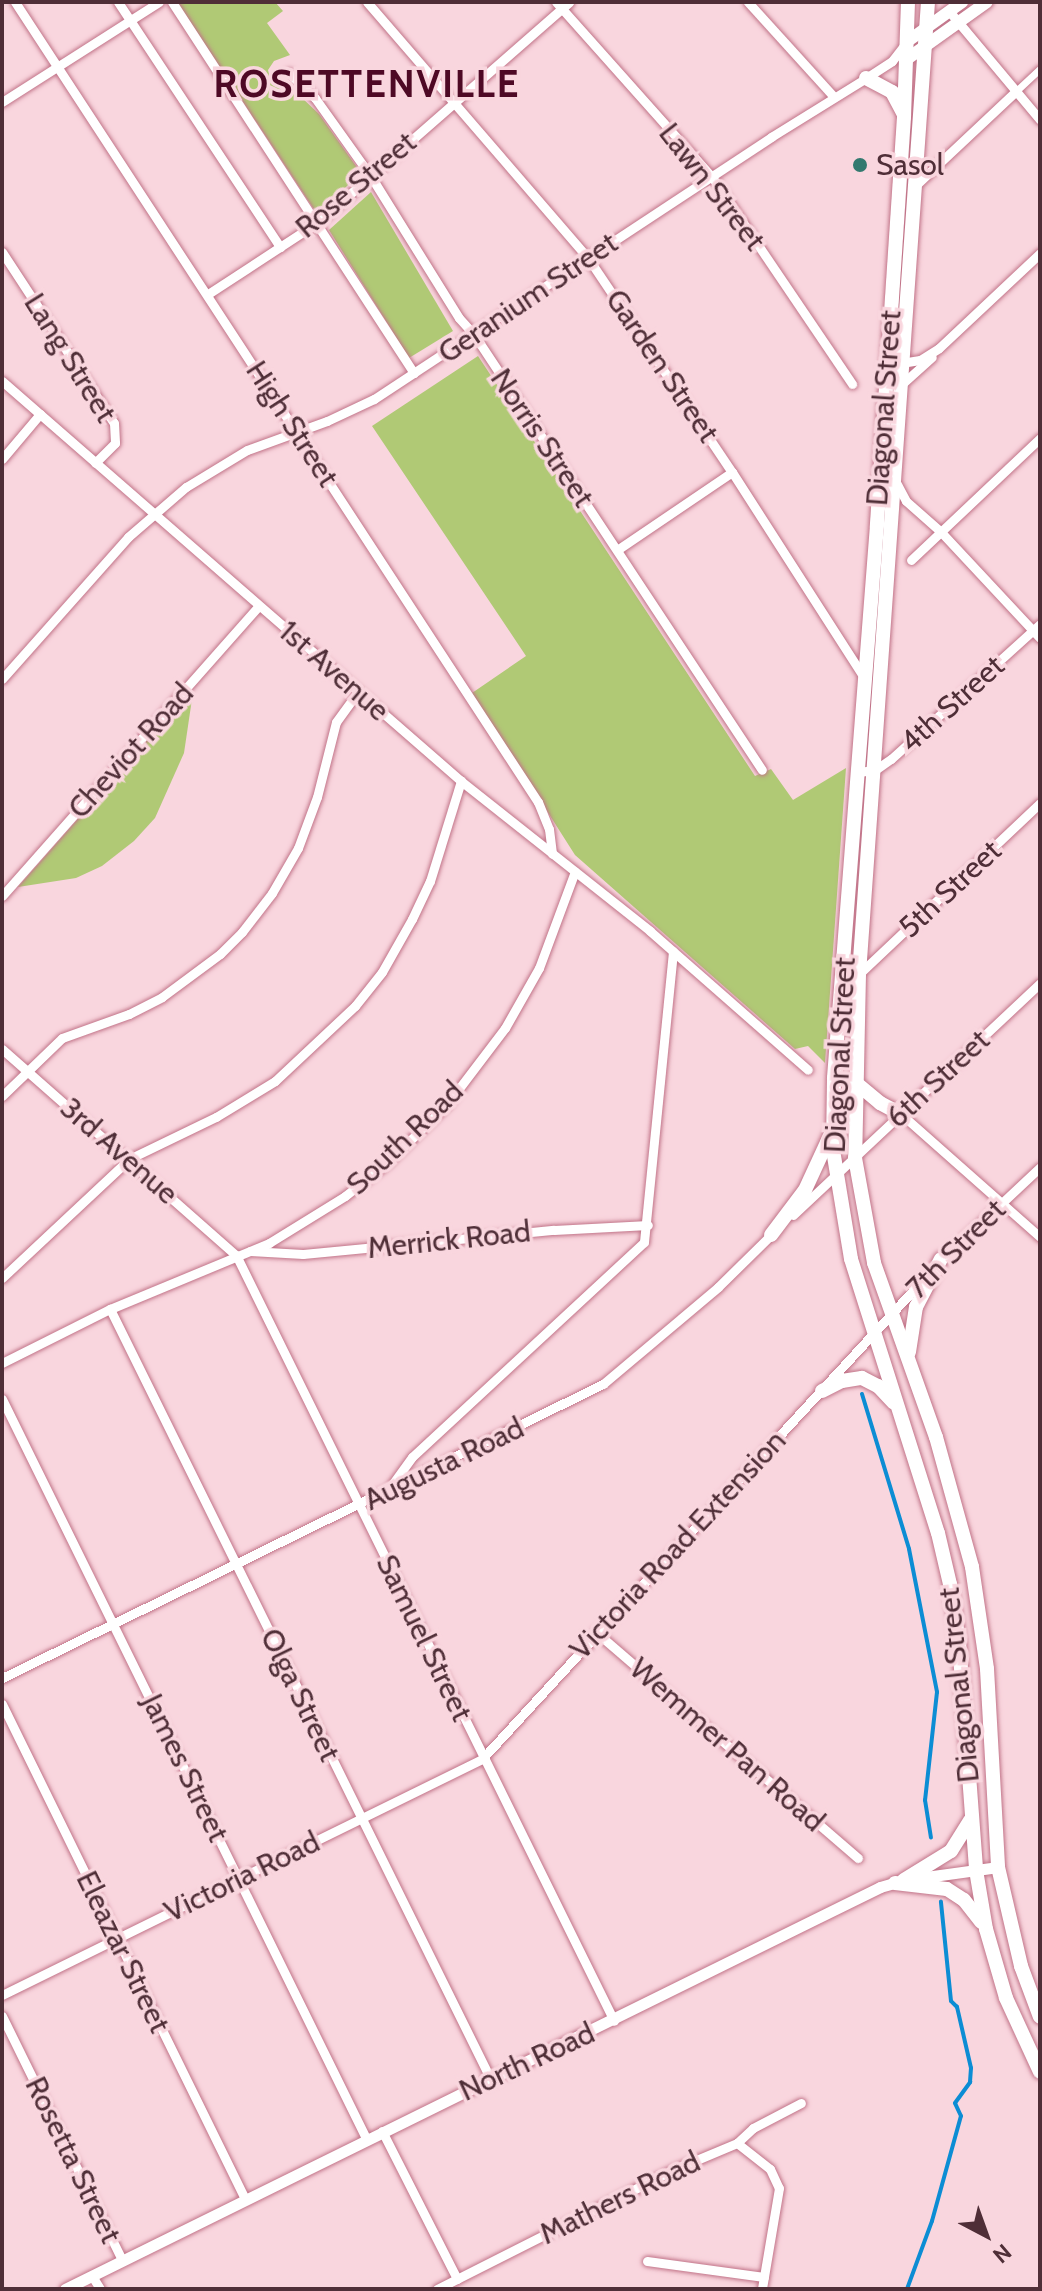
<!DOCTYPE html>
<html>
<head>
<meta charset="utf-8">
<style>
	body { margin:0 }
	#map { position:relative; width:1042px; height:2291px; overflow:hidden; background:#f9d6de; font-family:Cabin,sans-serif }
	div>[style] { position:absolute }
	.green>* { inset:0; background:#b0c975 }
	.stream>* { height:4px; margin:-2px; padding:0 2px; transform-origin:2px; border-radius:2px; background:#0c8dd4 }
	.roads { filter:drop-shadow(0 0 2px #c17388) drop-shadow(0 0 2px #c17388) }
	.pedestrian>* { height:7px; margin:-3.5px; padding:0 3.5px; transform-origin:3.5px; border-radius:3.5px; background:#fff }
	.minor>* { height:9px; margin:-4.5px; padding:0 4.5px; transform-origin:4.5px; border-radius:4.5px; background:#fff }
	.tertiary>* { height:11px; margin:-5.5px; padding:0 5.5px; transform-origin:5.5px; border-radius:5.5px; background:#fff }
	.secondary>* { height:12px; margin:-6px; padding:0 6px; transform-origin:6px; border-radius:6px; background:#fff }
	.primary>* { height:14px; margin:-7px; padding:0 7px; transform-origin:7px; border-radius:7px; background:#fff }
	.dots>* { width:22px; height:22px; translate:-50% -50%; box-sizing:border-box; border:4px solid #f9d6de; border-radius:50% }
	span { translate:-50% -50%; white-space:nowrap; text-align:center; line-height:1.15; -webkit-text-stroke:7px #f9d6de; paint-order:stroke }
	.poi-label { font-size:30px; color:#4f2e37 }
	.left { translate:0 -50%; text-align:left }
	.street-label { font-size:30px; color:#4f2e37 }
	.district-label { font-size:38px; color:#4e0925; font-weight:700; letter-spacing:2px }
	.frame { position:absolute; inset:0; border:4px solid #4f2e37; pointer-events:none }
	.north { position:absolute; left:946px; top:2195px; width:80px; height:80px; -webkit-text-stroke:6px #f9d6de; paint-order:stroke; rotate:139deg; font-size:22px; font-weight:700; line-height:32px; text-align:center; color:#4f2e37 }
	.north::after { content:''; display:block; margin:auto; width:28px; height:36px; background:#4f2e37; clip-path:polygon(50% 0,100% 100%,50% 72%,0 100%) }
</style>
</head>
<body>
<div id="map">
	<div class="green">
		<i style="clip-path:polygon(177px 2px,275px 2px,283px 11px,267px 23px,290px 55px,274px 61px,268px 70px,270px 78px,279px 88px,300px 96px,319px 114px,361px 173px,317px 214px)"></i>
		<i style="clip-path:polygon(371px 192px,453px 331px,409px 358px,329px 230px)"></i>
		<i style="clip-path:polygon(478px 356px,755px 776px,771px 769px,793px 800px,846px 768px,825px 1063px,808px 1046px,795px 1049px,575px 855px,472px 693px,526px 656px,372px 426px)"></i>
		<i style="clip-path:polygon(186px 696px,192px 699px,184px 753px,155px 818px,134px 841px,102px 866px,76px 878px,18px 887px)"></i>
	</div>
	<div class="stream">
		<i style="left:862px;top:1394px;width:162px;rotate:73.1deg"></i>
		<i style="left:909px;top:1549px;width:146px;rotate:78.9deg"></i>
		<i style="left:937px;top:1692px;width:109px;rotate:96.3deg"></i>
		<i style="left:925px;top:1800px;width:38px;rotate:81deg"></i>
		<i style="left:907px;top:2289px;width:72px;rotate:-69.8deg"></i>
		<i style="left:932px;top:2221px;width:109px;rotate:-74.6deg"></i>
		<i style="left:961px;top:2116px;width:14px;rotate:-115deg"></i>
		<i style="left:955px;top:2103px;width:26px;rotate:-54deg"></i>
		<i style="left:970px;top:2082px;width:14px;rotate:-86deg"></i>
		<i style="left:971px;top:2068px;width:63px;rotate:-102.9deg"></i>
		<i style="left:957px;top:2007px;width:8px;rotate:-135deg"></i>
		<i style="left:951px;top:2001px;width:100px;rotate:-95.8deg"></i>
	</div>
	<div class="roads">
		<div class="pedestrian">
			<i style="left:1015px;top:92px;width:34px;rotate:-43deg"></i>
		</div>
		<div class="minor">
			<i style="left:15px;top:2px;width:956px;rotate:56.83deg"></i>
			<i style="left:538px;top:802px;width:29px;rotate:68deg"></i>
			<i style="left:549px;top:829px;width:25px;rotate:83deg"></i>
			<i style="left:118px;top:2px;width:294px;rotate:56.5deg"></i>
			<i style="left:172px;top:2px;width:443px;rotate:56.9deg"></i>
			<i style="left:367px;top:2px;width:338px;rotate:49.2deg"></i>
			<i style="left:588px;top:258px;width:258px;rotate:56.1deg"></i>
			<i style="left:732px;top:472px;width:245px;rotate:57.3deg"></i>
			<i style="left:556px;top:2px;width:234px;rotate:48.3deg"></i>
			<i style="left:712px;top:177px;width:250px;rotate:55.9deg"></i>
			<i style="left:748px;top:2px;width:128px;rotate:47.8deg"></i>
			<i style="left:949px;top:11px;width:142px;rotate:50.1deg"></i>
			<i style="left:289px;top:73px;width:36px;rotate:44deg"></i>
			<i style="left:315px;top:98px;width:95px;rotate:54.5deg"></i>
			<i style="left:370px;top:175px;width:168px;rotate:58.1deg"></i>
			<i style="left:459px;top:318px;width:24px;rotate:48deg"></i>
			<i style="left:475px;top:336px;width:520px;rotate:56.52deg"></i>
			<i style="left:2px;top:102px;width:186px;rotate:-32.5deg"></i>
			<i style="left:916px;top:185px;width:136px;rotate:-43.2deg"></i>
			<i style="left:2px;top:252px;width:204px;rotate:56.8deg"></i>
			<i style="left:114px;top:423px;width:20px;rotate:87deg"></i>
			<i style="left:115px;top:443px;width:28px;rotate:135deg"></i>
			<i style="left:208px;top:294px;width:131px;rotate:-33.2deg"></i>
			<i style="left:318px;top:222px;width:334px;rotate:-41.2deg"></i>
			<i style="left:901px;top:363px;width:19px;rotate:-9deg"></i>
			<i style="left:920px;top:360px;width:22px;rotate:-32deg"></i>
			<i style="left:939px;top:348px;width:139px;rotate:-43.2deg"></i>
			<i style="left:2px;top:381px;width:609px;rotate:41.07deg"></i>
			<i style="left:461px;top:781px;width:241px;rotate:38.4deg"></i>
			<i style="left:650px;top:931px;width:210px;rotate:41.3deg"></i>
			<i style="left:902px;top:384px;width:40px;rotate:-42deg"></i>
			<i style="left:2px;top:459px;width:59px;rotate:-49.8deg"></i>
			<i style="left:897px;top:484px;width:19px;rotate:62deg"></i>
			<i style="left:906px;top:501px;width:47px;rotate:41.5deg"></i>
			<i style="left:941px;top:532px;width:145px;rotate:47deg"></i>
			<i style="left:617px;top:550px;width:139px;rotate:-34.1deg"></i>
			<i style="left:911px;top:560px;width:178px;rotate:-43.4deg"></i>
			<i style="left:2px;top:679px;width:190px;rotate:-48.4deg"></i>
			<i style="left:128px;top:537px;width:77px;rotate:-40.8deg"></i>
			<i style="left:186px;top:487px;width:71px;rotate:-31.2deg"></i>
			<i style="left:247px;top:450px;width:85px;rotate:-19.9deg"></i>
			<i style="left:327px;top:421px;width:52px;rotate:-25.1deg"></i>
			<i style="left:374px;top:399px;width:476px;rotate:-33.4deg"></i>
			<i style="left:771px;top:137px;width:112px;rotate:-31.8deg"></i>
			<i style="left:866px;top:78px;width:31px;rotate:-33deg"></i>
			<i style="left:892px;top:61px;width:23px;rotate:-52deg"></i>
			<i style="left:858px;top:772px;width:17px;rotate:-7deg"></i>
			<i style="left:875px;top:770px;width:19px;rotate:-35deg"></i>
			<i style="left:891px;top:759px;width:201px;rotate:-42.2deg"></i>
			<i style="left:2px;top:896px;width:387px;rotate:-48.5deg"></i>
			<i style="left:859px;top:974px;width:249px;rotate:-43.4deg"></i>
			<i style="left:2px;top:1049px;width:312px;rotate:41.4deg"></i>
			<i style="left:236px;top:1255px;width:854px;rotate:63.73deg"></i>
			<i style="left:2px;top:1096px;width:83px;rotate:-44deg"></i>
			<i style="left:62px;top:1038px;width:71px;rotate:-19.7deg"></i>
			<i style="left:129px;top:1014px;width:37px;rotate:-27deg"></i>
			<i style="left:162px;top:997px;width:72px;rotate:-36.6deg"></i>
			<i style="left:220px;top:954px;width:31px;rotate:-45deg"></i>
			<i style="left:242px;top:932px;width:49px;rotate:-52.4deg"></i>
			<i style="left:272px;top:893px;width:52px;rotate:-60deg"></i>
			<i style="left:298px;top:848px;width:54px;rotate:-69.6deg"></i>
			<i style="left:317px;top:797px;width:77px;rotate:-75.8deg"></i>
			<i style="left:336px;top:722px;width:37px;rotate:-54deg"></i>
			<i style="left:901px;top:1114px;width:186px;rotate:41.5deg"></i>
			<i style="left:793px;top:1215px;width:339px;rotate:-43.2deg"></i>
			<i style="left:250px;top:1251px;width:53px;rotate:3.2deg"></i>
			<i style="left:303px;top:1254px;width:252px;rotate:-5.5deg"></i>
			<i style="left:554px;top:1230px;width:94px;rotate:-3deg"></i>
			<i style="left:940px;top:1261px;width:137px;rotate:-43.2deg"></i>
			<i style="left:2px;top:1278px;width:174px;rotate:-43.1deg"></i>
			<i style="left:129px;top:1159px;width:97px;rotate:-25.8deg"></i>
			<i style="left:216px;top:1117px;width:69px;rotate:-31.4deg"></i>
			<i style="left:275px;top:1081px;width:110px;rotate:-43.2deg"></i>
			<i style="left:355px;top:1006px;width:43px;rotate:-51.5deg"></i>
			<i style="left:382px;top:972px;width:61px;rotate:-60.5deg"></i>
			<i style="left:412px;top:919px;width:42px;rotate:-64.7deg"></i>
			<i style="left:430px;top:881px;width:105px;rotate:-72.8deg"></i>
			<i style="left:110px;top:1309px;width:860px;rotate:63.7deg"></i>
			<i style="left:2px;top:1363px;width:121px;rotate:-26.6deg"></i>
			<i style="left:110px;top:1309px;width:172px;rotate:-22.5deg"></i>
			<i style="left:269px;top:1243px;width:89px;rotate:-31.7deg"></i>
			<i style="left:345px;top:1196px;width:53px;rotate:-38.2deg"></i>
			<i style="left:387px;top:1163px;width:86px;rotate:-44.5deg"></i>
			<i style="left:448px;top:1103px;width:94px;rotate:-52.8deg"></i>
			<i style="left:505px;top:1028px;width:69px;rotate:-60.5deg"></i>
			<i style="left:539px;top:968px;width:103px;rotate:-69.6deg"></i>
			<i style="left:2px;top:1399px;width:824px;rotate:63.78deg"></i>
			<i style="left:386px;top:1493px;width:44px;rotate:-54.2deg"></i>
			<i style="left:412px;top:1457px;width:316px;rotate:-42.8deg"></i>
			<i style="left:644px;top:1242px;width:292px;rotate:-84.3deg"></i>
			<i style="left:596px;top:1632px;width:346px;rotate:40.8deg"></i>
			<i style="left:2px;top:1678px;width:669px;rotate:-26.07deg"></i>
			<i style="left:603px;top:1384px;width:150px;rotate:-40.1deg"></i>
			<i style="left:718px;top:1287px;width:77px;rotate:-44.5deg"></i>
			<i style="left:2px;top:1704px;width:551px;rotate:63.85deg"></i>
			<i style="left:2px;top:1995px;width:535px;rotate:-26.18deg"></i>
			<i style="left:482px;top:1759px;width:657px;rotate:-47.4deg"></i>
			<i style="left:2px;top:2016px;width:272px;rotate:63.8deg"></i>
			<i style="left:382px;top:2131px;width:166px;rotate:63.1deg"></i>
			<i style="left:737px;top:2143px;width:42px;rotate:38.2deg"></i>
			<i style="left:770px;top:2169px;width:21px;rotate:65deg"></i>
			<i style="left:779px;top:2188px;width:102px;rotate:99.6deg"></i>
			<i style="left:647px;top:2261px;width:118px;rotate:7.8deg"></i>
			<i style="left:92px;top:2276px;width:15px;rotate:58deg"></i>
			<i style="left:437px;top:2289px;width:267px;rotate:-26.8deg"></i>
			<i style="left:675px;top:2169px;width:67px;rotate:-22.8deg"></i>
			<i style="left:737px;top:2143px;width:22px;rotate:-43deg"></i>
			<i style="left:753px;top:2128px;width:54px;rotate:-27.5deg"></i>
		</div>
		<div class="tertiary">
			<i style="left:65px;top:2289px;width:909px;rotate:-26.25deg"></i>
			<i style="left:880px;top:1887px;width:25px;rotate:-16deg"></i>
			<i style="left:904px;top:1880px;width:95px;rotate:-7.9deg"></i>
		</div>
		<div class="secondary">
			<i style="left:908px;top:41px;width:67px;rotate:-35.8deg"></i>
			<i style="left:907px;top:59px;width:98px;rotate:-35.5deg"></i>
		</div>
		<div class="primary">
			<i style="left:908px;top:2px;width:115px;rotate:92deg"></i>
			<i style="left:904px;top:117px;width:409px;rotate:93.8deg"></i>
			<i style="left:877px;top:525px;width:555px;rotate:94.45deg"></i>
			<i style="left:834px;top:1078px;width:72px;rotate:90.8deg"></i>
			<i style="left:833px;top:1150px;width:110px;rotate:80.6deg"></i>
			<i style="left:851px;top:1259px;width:287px;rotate:72.4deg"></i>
			<i style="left:938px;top:1533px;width:52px;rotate:76.8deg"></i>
			<i style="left:950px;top:1584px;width:59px;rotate:81.2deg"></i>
			<i style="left:959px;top:1642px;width:229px;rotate:85.7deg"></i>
			<i style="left:976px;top:1870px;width:60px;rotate:80.4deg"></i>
			<i style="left:986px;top:1929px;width:72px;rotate:73.8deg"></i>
			<i style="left:1006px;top:1998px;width:81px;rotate:65.3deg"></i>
			<i style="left:928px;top:2px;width:974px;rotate:94.06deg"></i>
			<i style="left:859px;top:974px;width:184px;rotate:91.2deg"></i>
			<i style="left:855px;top:1158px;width:107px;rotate:79.7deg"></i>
			<i style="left:874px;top:1263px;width:185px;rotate:70.4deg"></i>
			<i style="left:936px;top:1437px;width:135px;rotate:74.5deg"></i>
			<i style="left:972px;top:1567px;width:103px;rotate:81.6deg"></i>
			<i style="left:987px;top:1669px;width:198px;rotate:86.8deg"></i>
			<i style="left:998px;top:1867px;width:102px;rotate:76.9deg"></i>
			<i style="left:1021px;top:1966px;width:54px;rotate:69.6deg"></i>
			<i style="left:866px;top:78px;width:30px;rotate:28deg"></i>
			<i style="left:892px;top:92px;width:24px;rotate:62deg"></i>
			<i style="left:855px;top:1082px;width:33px;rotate:40deg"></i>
			<i style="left:880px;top:1103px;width:24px;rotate:28deg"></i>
			<i style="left:771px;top:1235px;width:56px;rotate:-52.9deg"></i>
			<i style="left:805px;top:1190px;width:60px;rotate:-65.2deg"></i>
			<i style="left:909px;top:1352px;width:46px;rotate:-81.2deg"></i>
			<i style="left:916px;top:1307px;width:54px;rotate:-62.5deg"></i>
			<i style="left:822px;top:1391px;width:22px;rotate:-27deg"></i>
			<i style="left:842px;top:1381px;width:20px;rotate:-9deg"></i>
			<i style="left:862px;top:1378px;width:18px;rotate:27deg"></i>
			<i style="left:878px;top:1386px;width:23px;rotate:47deg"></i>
			<i style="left:904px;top:1880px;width:55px;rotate:-31.7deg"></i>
			<i style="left:951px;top:1851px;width:36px;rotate:-58deg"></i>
			<i style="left:895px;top:1883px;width:52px;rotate:6.6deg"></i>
			<i style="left:947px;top:1889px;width:20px;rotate:33deg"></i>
			<i style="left:964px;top:1900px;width:28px;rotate:52deg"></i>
		</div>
	</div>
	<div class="dots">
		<i style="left:860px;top:165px;background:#33796f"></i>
	</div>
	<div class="poi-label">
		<span class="left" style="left:876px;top:165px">Sasol</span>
	</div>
	<div class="street-label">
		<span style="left:356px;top:185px;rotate:-40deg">Rose Street</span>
		<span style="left:712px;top:187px;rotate:52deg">Lawn Street</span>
		<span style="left:528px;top:298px;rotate:-34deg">Geranium Street</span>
		<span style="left:70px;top:358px;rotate:58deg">Lang Street</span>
		<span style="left:662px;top:366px;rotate:56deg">Garden Street</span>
		<span style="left:884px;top:408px;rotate:-86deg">Diagonal Street</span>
		<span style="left:292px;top:424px;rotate:57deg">High Street</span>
		<span style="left:542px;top:438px;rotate:56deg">Norris Street</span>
		<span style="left:334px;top:671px;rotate:41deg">1st Avenue</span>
		<span style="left:952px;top:704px;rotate:-42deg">4th Street</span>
		<span style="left:131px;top:751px;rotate:-48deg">Cheviot Road</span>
		<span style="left:950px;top:889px;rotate:-43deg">5th Street</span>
		<span style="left:840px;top:1055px;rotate:-87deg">Diagonal Street</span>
		<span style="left:938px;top:1079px;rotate:-43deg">6th Street</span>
		<span style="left:405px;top:1138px;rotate:-44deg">South Road</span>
		<span style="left:119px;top:1151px;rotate:41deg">3rd Avenue</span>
		<span style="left:449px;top:1240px;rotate:-6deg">Merrick Road</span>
		<span style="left:956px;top:1249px;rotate:-45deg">7th Street</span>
		<span style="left:444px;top:1464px;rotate:-26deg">Augusta Road</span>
		<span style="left:678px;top:1545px;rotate:-47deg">Victoria Road Extension</span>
		<span style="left:424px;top:1638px;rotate:64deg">Samuel Street</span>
		<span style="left:959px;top:1685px;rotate:-96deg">Diagonal Street</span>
		<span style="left:300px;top:1695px;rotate:64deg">Olga Street</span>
		<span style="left:727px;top:1745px;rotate:41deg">Wemmer Pan Road</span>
		<span style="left:185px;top:1768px;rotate:64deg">James Street</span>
		<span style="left:242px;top:1877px;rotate:-26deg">Victoria Road</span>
		<span style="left:123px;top:1952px;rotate:64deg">Eleazar Street</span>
		<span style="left:527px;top:2062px;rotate:-25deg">North Road</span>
		<span style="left:73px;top:2160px;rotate:64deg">Rosetta Street</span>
		<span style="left:620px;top:2198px;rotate:-26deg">Mathers Road</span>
	</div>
	<div class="district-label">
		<span style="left:367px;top:84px">ROSETTENVILLE</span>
	</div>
	<div class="frame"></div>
	<div class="north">N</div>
</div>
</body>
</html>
